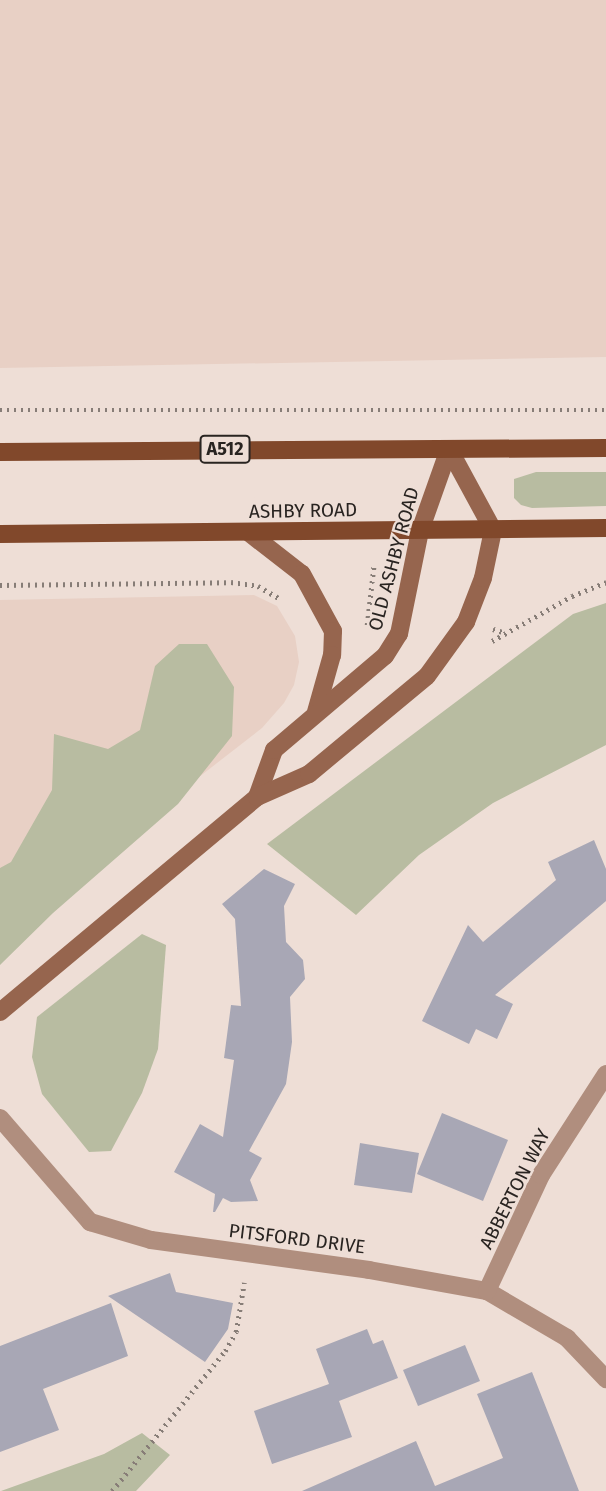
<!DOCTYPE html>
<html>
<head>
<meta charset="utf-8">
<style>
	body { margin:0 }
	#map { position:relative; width:606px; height:1491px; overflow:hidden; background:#eeded6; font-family:"Fira Sans",sans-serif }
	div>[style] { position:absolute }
	.built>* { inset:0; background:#e8d0c5 }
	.green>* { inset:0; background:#b8bca1 }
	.building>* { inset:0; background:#a8a7b5 }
	.path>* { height:4.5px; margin-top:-2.25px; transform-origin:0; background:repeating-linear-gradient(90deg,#877d77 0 2px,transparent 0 7px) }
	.street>* { height:18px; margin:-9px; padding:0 9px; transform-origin:9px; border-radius:9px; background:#b08e7e }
	.secondary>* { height:18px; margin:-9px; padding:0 9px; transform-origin:9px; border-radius:9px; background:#96654e }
	.primary>* { height:18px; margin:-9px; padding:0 9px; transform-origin:9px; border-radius:9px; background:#81482b }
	span { translate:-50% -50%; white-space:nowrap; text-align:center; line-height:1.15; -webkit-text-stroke:5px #eeded6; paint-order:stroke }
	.shield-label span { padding:2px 5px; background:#eeded6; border:2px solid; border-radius:5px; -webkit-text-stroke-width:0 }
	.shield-label { font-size:18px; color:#292421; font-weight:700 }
	.street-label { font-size:19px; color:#292421 }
</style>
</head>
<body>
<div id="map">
	<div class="built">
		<i style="clip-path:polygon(0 0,606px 0,606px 357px,0 368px)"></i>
		<i style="clip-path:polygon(254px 595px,277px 606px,295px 636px,299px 662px,294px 685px,284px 703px,262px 728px,0 932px,0 600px)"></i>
	</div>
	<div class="green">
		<i style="clip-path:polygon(536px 472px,606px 472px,606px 506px,532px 508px,521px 505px,514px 498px,514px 479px)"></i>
		<i style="clip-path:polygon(606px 603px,606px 745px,493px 803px,419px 855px,356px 915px,267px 844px,573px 614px)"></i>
		<i style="clip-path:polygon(179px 644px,207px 644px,234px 687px,232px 736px,178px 804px,53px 913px,0 965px,0 868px,11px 862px,52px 790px,54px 734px,108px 749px,140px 730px,155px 666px)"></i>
		<i style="clip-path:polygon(142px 934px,166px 945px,158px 1049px,142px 1093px,111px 1151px,89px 1152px,42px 1094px,32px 1057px,37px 1017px)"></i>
		<i style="clip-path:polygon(142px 1433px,170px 1455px,136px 1491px,1px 1491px,104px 1454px)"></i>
	</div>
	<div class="building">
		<i style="clip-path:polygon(594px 840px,606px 869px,606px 901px,495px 995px,513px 1004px,497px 1039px,476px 1029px,469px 1044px,422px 1021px,468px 925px,483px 942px,556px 880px,548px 862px)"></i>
		<i style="clip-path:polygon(264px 869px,295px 884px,284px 906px,286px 942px,303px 960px,305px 979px,290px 997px,292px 1042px,286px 1084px,249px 1151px,262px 1158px,250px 1180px,258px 1201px,231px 1202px,223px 1198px,215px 1212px,213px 1212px,215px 1194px,174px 1172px,200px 1124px,223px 1137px,234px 1060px,224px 1058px,231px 1005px,241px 1006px,235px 919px,222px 904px)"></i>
		<i style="clip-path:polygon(442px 1113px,508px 1140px,483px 1201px,417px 1174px)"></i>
		<i style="clip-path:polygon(360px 1143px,419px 1153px,412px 1193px,354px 1185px)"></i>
		<i style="clip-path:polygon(170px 1273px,176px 1292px,233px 1303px,228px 1329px,205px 1362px,108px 1296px)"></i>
		<i style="clip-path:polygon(111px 1303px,128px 1356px,43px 1389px,59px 1430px,0 1452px,0 1346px)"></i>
		<i style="clip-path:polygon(367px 1329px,373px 1344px,383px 1340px,398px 1378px,339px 1401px,352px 1437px,272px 1464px,254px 1411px,329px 1384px,316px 1349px)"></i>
		<i style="clip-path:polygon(465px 1345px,480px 1381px,418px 1406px,403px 1370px)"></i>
		<i style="clip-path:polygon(532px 1372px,579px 1491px,302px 1491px,416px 1441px,435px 1486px,503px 1458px,477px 1394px)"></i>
	</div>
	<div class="path">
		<i style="left:0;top:410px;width:606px"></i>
		<i style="left:0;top:585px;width:231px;rotate:-0.7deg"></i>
		<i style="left:231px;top:582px;width:27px;rotate:8deg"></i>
		<i style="left:258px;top:586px;width:24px;rotate:30deg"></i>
		<i style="left:367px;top:625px;width:61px;rotate:-83.5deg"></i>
		<i style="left:493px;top:629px;width:10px;rotate:17deg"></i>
		<i style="left:492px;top:641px;width:92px;rotate:-29.4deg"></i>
		<i style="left:572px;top:596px;width:37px;rotate:-22deg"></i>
		<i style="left:112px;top:1491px;width:180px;rotate:-51.1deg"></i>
		<i style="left:225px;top:1351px;width:22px;rotate:-60deg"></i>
		<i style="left:236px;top:1332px;width:50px;rotate:-80.7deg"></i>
	</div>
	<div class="street">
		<i style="left:0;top:1118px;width:138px;rotate:49.1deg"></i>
		<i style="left:90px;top:1222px;width:64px;rotate:16.4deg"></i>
		<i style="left:151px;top:1240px;width:220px;rotate:7.8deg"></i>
		<i style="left:369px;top:1270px;width:120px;rotate:10.1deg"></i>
		<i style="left:487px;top:1291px;width:93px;rotate:30.4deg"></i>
		<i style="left:567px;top:1338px;width:57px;rotate:46.4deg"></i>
		<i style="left:487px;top:1291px;width:128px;rotate:-65deg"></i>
		<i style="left:541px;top:1175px;width:120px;rotate:-57.2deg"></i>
	</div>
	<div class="secondary">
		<i style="left:248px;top:532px;width:68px;rotate:37.9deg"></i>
		<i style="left:302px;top:574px;width:65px;rotate:61.5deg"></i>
		<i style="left:333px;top:631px;width:24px;rotate:92deg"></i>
		<i style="left:332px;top:655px;width:59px;rotate:105.7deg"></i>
		<i style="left:257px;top:797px;width:50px;rotate:-70.1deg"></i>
		<i style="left:274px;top:750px;width:145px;rotate:-40.3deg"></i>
		<i style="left:385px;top:656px;width:26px;rotate:-58deg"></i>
		<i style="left:399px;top:634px;width:105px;rotate:-78.5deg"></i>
		<i style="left:420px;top:531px;width:87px;rotate:-70.5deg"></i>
		<i style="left:0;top:1012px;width:335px;rotate:-39.9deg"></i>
		<i style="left:257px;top:797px;width:57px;rotate:-23.9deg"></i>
		<i style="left:309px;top:774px;width:153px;rotate:-39.7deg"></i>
		<i style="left:427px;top:676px;width:67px;rotate:-54.2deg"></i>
		<i style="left:466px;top:622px;width:47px;rotate:-68.9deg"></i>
		<i style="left:483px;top:578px;width:49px;rotate:-78.2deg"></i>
		<i style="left:493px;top:530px;width:92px;rotate:-118.5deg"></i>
	</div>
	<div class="primary">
		<i style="left:0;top:452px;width:606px;rotate:-0.38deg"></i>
		<i style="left:0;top:534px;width:606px;rotate:-0.57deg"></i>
	</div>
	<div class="shield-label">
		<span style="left:225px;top:449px">A512</span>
	</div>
	<div class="street-label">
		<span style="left:303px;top:511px;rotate:-1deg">ASHBY ROAD</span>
		<span style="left:394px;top:559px;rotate:-75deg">OLD ASHBY ROAD</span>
		<span style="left:515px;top:1189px;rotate:-63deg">ABBERTON WAY</span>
		<span style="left:297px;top:1239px;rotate:7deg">PITSFORD DRIVE</span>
	</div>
</div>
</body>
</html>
